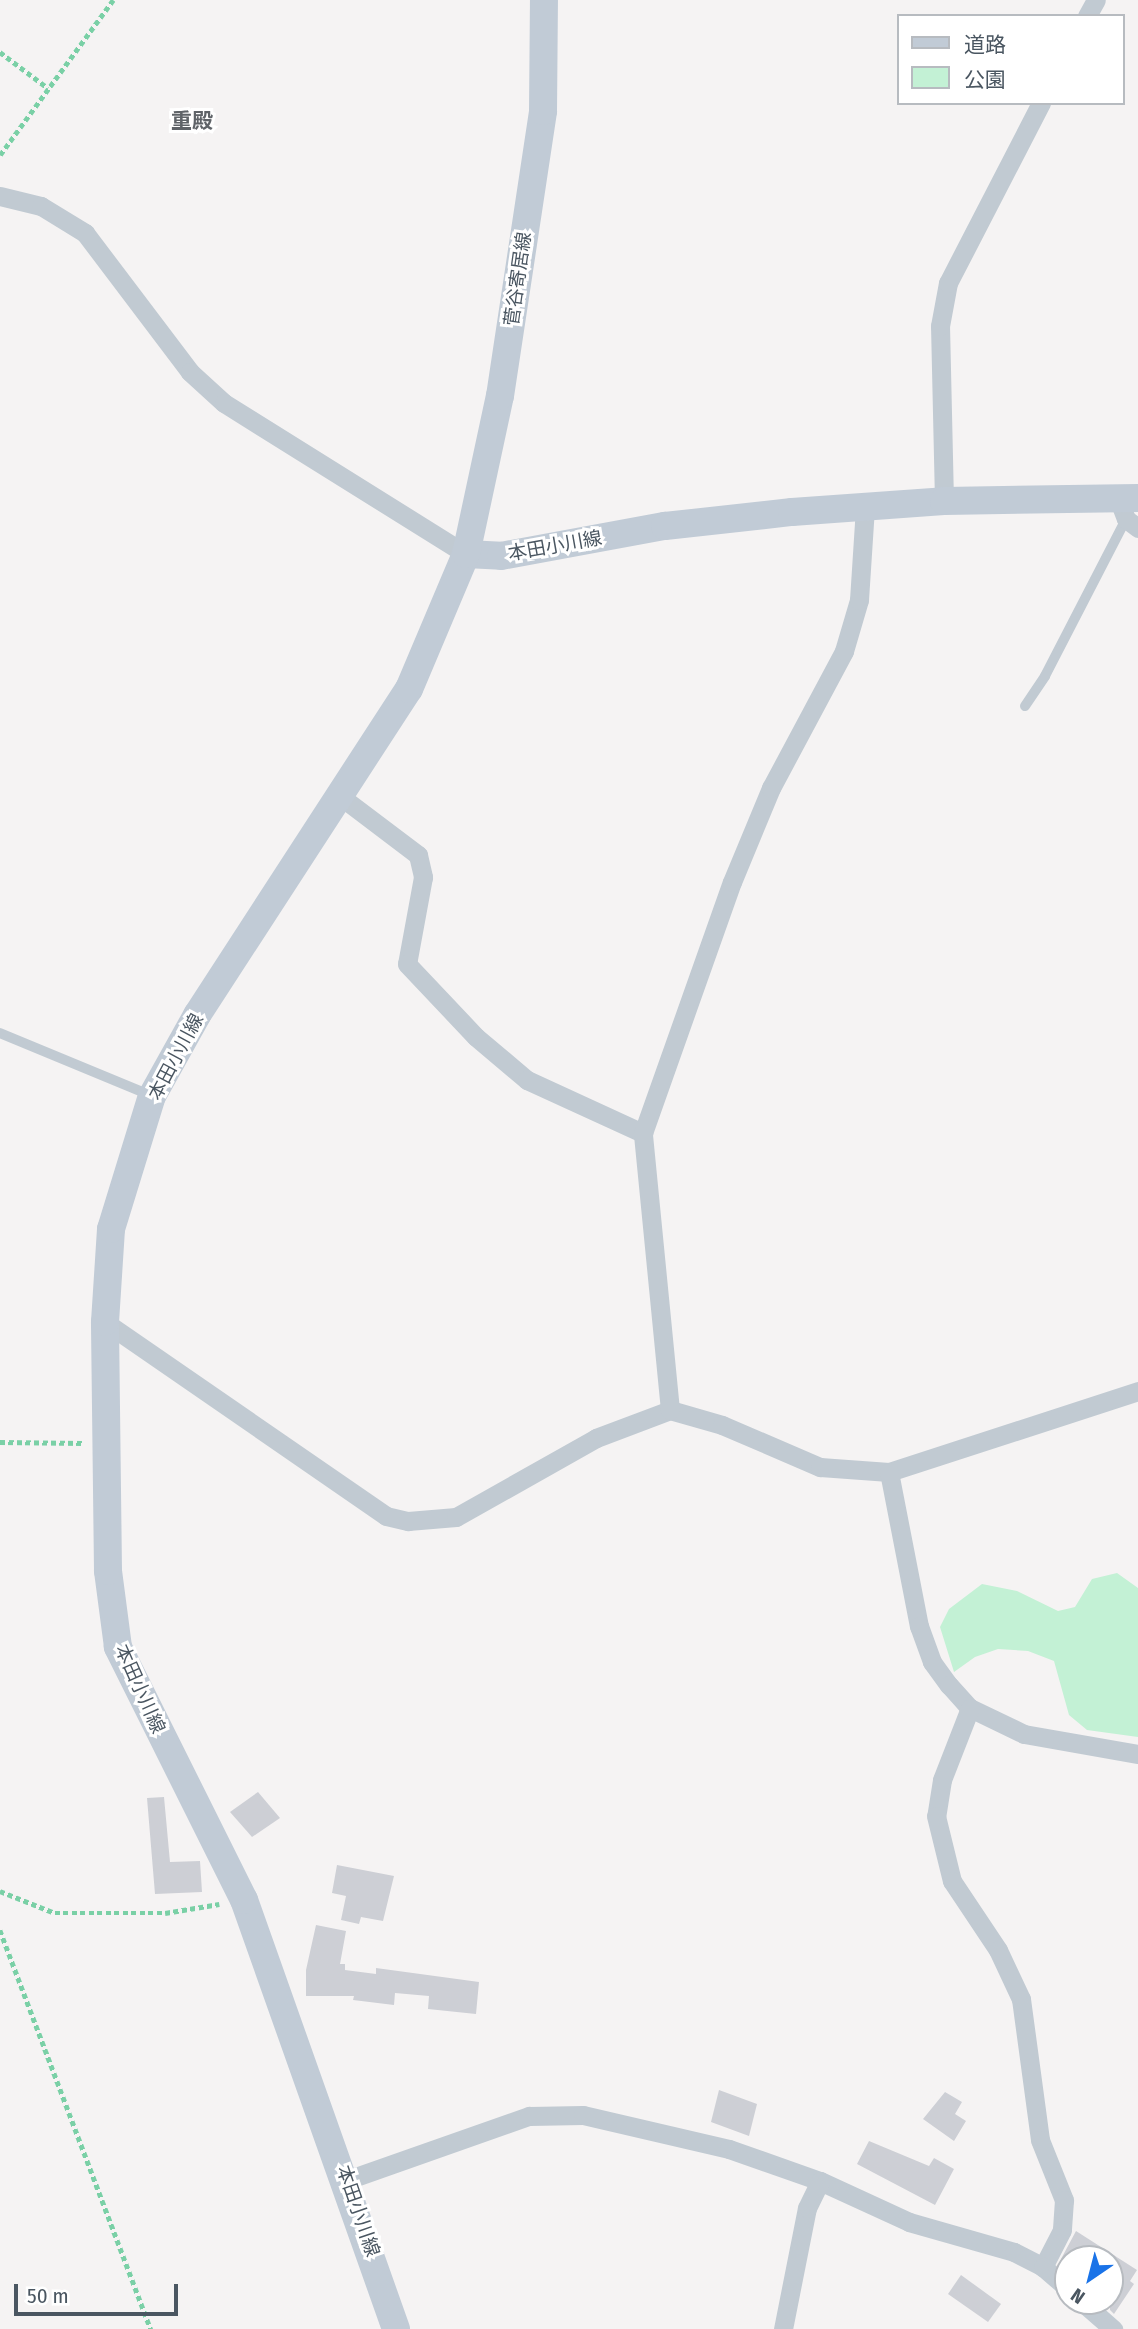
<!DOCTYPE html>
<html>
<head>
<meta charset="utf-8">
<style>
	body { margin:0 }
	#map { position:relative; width:1138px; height:2329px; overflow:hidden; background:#f5f3f3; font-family:"Fira Sans Condensed","Noto Sans JP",sans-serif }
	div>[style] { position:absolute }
	.green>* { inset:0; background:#c3f1d5 }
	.building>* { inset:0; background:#cdcfd5 }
	.path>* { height:4.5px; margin-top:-2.25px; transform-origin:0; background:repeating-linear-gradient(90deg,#7ad0a6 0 5px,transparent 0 8.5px) }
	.lane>* { height:10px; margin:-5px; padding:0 5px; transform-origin:5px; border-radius:5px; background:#c1cad2 }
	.street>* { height:19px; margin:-9.5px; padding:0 9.5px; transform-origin:9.5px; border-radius:9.5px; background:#c1cad2 }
	.secondary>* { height:28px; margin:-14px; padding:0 14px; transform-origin:14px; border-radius:14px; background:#c1cbd6 }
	span { translate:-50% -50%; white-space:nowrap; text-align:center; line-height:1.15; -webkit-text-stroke:6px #fff; paint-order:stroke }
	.street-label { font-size:19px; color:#4a5661 }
	.neighbourhood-label { font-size:21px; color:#5f6368; font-weight:700 }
	.legend { position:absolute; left:897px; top:14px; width:228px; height:91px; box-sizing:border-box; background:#fff; border:2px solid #b7bbc0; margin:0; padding:9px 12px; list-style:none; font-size:21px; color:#4a5661 }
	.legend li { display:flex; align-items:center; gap:14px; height:35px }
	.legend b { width:35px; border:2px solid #b7bbc0 }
	.north { position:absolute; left:1054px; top:2245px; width:70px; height:70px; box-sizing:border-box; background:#fff; border:2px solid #b7bbc0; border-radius:50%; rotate:215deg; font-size:19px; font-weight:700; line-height:28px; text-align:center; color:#4a5661 }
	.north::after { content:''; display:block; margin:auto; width:24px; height:32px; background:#1a73e8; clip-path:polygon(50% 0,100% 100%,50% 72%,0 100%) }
	.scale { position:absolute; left:14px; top:2284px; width:164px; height:32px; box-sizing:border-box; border:4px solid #4a5661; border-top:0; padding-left:9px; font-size:21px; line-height:24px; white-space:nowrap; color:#4a5661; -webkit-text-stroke:5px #fff; paint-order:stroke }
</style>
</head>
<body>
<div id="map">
	<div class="green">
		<i style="clip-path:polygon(1117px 1573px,1138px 1588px,1138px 1737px,1087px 1730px,1069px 1715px,1054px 1661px,1028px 1651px,998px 1649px,975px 1657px,954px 1672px,940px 1627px,949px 1609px,982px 1584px,1017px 1591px,1058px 1611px,1075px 1607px,1092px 1579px)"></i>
	</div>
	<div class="building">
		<i style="clip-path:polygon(258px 1792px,280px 1818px,252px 1837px,230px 1812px)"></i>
		<i style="clip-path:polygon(164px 1797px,170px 1862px,200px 1861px,202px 1892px,155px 1894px,147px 1798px)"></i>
		<i style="clip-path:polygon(337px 1865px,394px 1876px,383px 1921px,361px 1917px,359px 1924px,341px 1920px,346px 1896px,332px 1893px)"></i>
		<i style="clip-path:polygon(316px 1925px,346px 1931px,340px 1964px,345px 1964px,345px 1970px,376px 1974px,376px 1968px,479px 1982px,476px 2014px,428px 2009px,429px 1996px,395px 1993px,394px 2005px,353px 2000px,354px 1996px,306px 1996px,306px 1970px)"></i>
		<i style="clip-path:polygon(719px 2090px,757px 2104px,749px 2136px,711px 2122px)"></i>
		<i style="clip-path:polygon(945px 2092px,962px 2102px,955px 2114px,966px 2121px,954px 2141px,923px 2119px)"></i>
		<i style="clip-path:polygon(869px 2141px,929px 2166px,934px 2158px,954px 2169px,935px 2205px,857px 2164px)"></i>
		<i style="clip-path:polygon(1076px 2231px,1137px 2270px,1130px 2281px,1134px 2284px,1114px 2314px,1110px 2310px,1110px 2259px,1061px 2259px)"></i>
		<i style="clip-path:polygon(961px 2275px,1001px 2304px,988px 2322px,948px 2294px)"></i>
	</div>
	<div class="path">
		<i style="left:0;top:52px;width:60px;rotate:36.9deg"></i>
		<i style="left:0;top:155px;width:192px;rotate:-53.9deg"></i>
		<i style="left:0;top:1442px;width:83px;rotate:0.7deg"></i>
		<i style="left:0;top:1891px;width:59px;rotate:21.8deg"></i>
		<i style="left:55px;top:1913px;width:110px"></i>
		<i style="left:165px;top:1913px;width:55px;rotate:-9.5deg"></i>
		<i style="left:0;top:1930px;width:427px;rotate:69.3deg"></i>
	</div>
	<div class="lane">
		<i style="left:1025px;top:706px;width:36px;rotate:-56deg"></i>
		<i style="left:1045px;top:676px;width:177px;rotate:-62.7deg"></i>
		<i style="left:0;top:1033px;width:165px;rotate:22.5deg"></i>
	</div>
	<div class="street">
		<i style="left:1087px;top:16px;width:18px;rotate:-61deg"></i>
		<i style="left:0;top:196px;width:42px;rotate:13.7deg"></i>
		<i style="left:41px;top:206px;width:52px;rotate:31.5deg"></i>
		<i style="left:85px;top:233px;width:174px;rotate:52.9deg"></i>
		<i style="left:190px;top:372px;width:46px;rotate:42.4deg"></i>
		<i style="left:224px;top:403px;width:285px;rotate:32deg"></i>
		<i style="left:1118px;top:498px;width:22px;rotate:69deg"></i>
		<i style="left:1126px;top:519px;width:15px;rotate:37deg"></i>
		<i style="left:944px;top:501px;width:175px;rotate:-91.3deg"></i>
		<i style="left:940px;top:326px;width:44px;rotate:-79.5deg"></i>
		<i style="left:948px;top:283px;width:203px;rotate:-62.7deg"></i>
		<i style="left:340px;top:796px;width:98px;rotate:37.1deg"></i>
		<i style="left:418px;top:855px;width:23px;rotate:77deg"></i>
		<i style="left:423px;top:877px;width:88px;rotate:100.4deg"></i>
		<i style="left:407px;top:964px;width:100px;rotate:46.6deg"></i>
		<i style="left:476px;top:1037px;width:67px;rotate:40.1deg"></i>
		<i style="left:527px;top:1080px;width:128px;rotate:24.6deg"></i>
		<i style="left:105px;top:1322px;width:341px;rotate:34.6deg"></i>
		<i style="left:386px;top:1516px;width:23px;rotate:13deg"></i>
		<i style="left:408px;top:1521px;width:48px;rotate:-4.8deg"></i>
		<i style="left:456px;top:1517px;width:161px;rotate:-29.4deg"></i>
		<i style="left:596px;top:1438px;width:79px;rotate:-20.7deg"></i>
		<i style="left:670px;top:1410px;width:54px;rotate:16.1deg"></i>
		<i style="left:722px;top:1425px;width:107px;rotate:23.2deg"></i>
		<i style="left:820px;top:1467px;width:69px;rotate:4.1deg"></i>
		<i style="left:889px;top:1472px;width:262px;rotate:-18deg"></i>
		<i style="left:670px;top:1410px;width:278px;rotate:-95.6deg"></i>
		<i style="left:643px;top:1133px;width:266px;rotate:-70.5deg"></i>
		<i style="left:732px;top:882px;width:102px;rotate:-67.5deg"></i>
		<i style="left:771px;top:788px;width:155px;rotate:-61.9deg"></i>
		<i style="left:844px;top:651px;width:53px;rotate:-73.6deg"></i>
		<i style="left:859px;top:600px;width:93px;rotate:-86.3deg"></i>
		<i style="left:889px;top:1472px;width:157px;rotate:79deg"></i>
		<i style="left:919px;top:1626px;width:38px;rotate:70deg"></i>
		<i style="left:932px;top:1662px;width:29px;rotate:54deg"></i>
		<i style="left:949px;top:1685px;width:31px;rotate:48deg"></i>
		<i style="left:970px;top:1708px;width:60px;rotate:25.7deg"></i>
		<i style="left:1024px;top:1734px;width:116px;rotate:10deg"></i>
		<i style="left:970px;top:1708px;width:77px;rotate:111.3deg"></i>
		<i style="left:942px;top:1780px;width:36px;rotate:99deg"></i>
		<i style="left:936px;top:1816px;width:67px;rotate:76.2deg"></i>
		<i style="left:952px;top:1881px;width:83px;rotate:56.3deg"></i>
		<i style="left:998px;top:1950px;width:54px;rotate:64.9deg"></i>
		<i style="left:1021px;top:1999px;width:142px;rotate:82.3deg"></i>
		<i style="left:1040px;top:2140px;width:65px;rotate:68.2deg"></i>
		<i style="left:1064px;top:2200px;width:30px;rotate:94deg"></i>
		<i style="left:1062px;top:2230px;width:42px;rotate:117.2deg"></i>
		<i style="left:347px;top:2180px;width:193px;rotate:-19.4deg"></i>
		<i style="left:529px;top:2116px;width:54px;rotate:-1.1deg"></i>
		<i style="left:583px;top:2115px;width:150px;rotate:13.1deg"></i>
		<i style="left:729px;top:2149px;width:96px;rotate:19.4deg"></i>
		<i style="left:820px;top:2181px;width:98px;rotate:24.7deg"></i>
		<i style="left:909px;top:2222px;width:109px;rotate:15.9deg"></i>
		<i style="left:1014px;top:2252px;width:33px;rotate:27deg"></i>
		<i style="left:1043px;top:2267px;width:33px;rotate:41deg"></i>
		<i style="left:1081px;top:2301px;width:43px;rotate:41.2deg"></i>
		<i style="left:783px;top:2329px;width:123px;rotate:-78.8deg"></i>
		<i style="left:807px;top:2208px;width:30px;rotate:-64deg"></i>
	</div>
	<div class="secondary">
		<i style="left:466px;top:554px;width:35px;rotate:3deg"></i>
		<i style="left:501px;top:556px;width:167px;rotate:-10.4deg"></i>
		<i style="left:665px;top:526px;width:128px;rotate:-6.3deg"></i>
		<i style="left:792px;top:512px;width:152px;rotate:-4.1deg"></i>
		<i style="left:944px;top:501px;width:194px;rotate:-0.9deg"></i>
		<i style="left:396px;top:2329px;width:455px;rotate:-109.5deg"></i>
		<i style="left:244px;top:1900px;width:283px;rotate:-116.5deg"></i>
		<i style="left:118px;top:1647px;width:77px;rotate:-97.5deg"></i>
		<i style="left:108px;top:1571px;width:249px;rotate:-90.7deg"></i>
		<i style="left:105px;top:1322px;width:93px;rotate:-86.3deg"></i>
		<i style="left:111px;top:1229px;width:139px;rotate:-72.9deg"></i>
		<i style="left:152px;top:1096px;width:93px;rotate:-60.9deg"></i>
		<i style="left:197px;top:1015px;width:389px;rotate:-57deg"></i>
		<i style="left:409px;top:689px;width:147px;rotate:-67.1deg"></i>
		<i style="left:466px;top:554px;width:162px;rotate:-77.9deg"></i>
		<i style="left:500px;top:396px;width:288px;rotate:-81.4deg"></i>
		<i style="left:543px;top:111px;width:111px;rotate:-89.5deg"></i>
	</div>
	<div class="street-label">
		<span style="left:518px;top:279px;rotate:-82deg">菅谷寄居線</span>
		<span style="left:555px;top:546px;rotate:-10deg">本田小川線</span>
		<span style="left:176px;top:1057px;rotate:-62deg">本田小川線</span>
		<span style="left:140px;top:1689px;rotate:66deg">本田小川線</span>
		<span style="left:358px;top:2211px;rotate:71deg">本田小川線</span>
	</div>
	<div class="neighbourhood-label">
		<span style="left:192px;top:121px">重殿</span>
	</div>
	<ul class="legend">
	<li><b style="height:9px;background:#c1cbd6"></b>道路</li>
	<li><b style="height:19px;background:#c3f1d5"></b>公園</li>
	</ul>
	<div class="north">N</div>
	<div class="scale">50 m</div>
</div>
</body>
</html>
